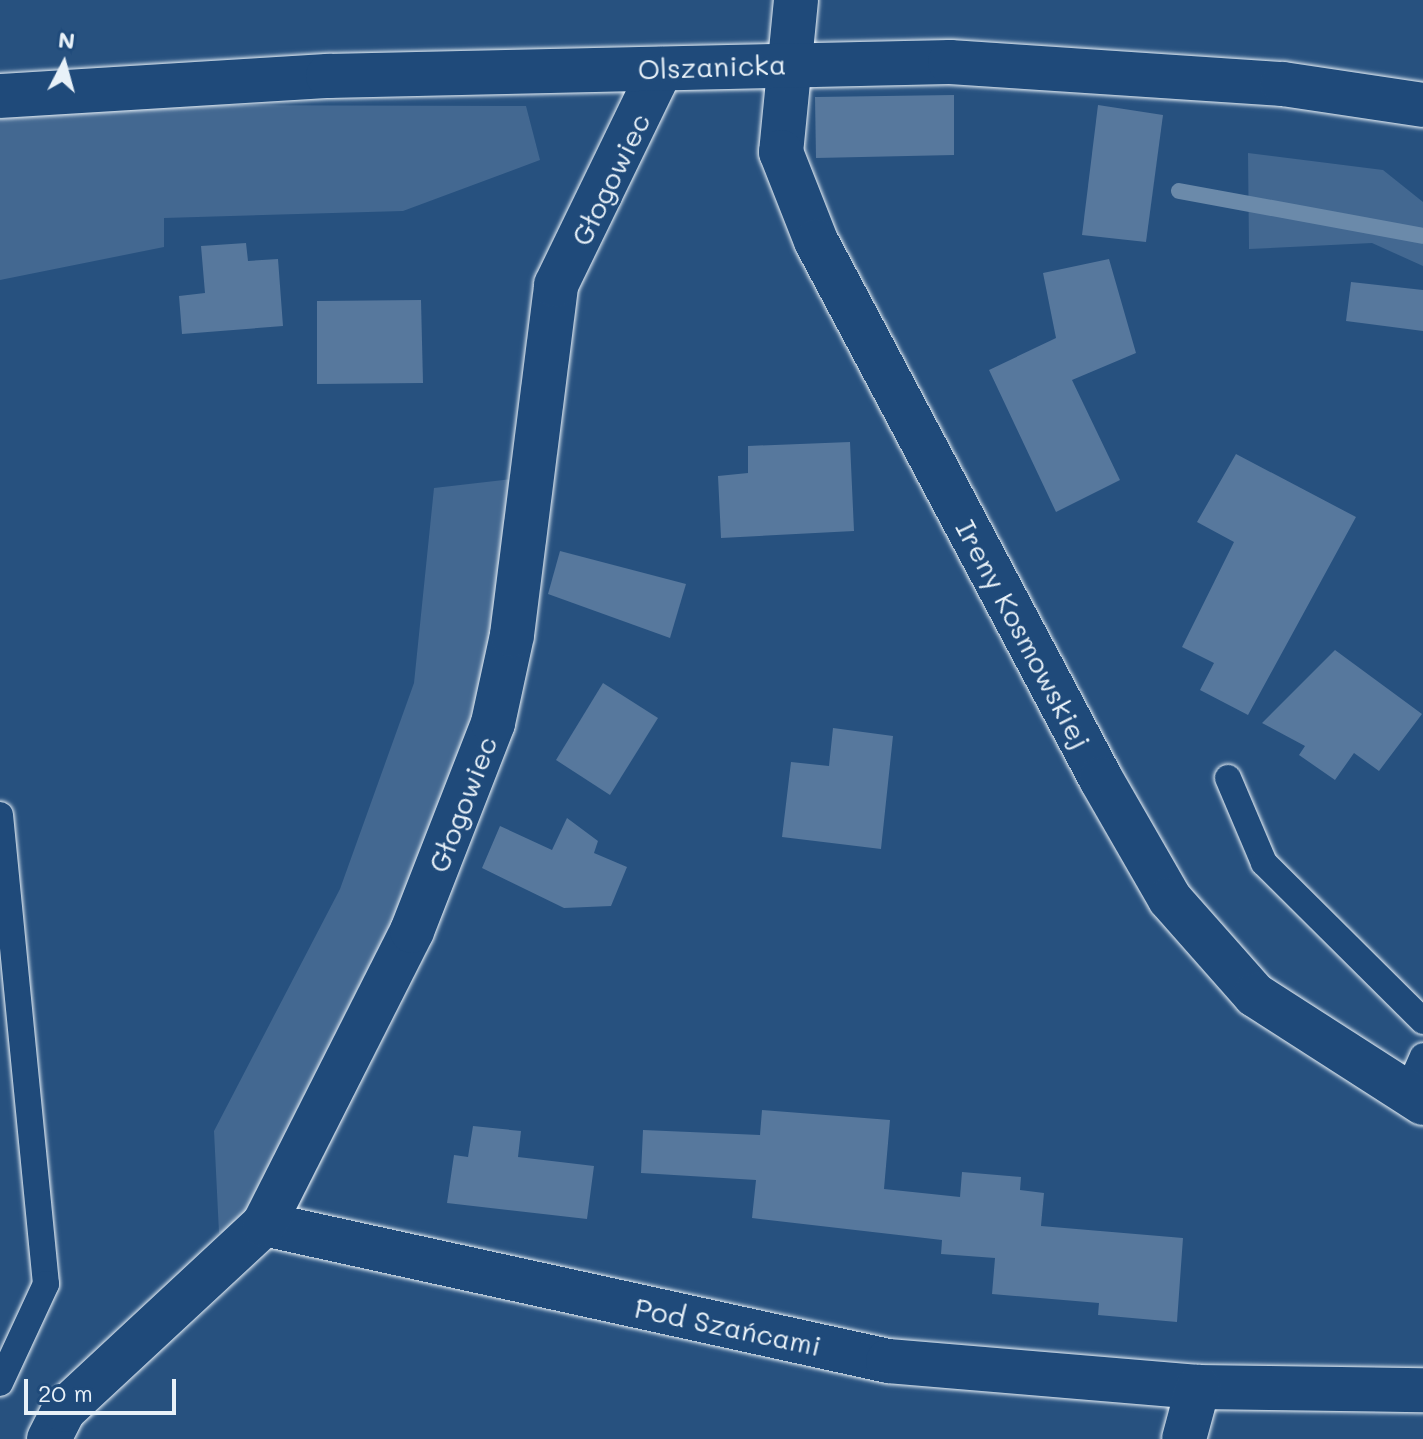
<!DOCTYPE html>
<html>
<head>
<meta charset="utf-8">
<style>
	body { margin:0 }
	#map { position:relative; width:1423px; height:1439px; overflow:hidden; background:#27517f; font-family:Mali,sans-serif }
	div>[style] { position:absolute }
	.green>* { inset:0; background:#436891 }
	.stream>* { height:16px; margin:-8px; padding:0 8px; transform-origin:8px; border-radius:8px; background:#6b8aaa }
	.building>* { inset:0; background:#57789d }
	.roads { filter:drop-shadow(0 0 2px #e8f1f8) drop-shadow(0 0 2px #e8f1f8) }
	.service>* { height:26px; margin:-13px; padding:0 13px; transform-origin:13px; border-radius:13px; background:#1f4a7a }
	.minor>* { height:44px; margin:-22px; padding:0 22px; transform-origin:22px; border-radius:22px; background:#1f4a7a }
	.tertiary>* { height:44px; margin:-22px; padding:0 22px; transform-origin:22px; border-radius:22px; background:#1f4a7a }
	span { translate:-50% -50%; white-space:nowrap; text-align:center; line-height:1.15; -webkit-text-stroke:6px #1f4a7a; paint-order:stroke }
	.street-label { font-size:28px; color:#e8f1f8 }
	.north { position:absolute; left:24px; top:24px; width:80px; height:80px; -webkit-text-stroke:6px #1f4a7a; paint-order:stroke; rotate:6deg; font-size:22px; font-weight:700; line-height:32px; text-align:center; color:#e8f1f8 }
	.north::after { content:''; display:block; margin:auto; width:28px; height:36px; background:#e8f1f8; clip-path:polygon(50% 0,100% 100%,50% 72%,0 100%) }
	.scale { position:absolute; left:24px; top:1379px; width:152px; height:36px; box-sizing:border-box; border:4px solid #e8f1f8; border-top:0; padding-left:10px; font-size:24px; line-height:28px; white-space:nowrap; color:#e8f1f8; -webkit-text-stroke:6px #1f4a7a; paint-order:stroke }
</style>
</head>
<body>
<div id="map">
	<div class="green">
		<i style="clip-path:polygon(157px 105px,526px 106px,540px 160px,403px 211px,164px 218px,164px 247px,0 280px,0 119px)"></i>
		<i style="clip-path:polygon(1248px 153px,1383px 170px,1423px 202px,1423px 266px,1372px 243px,1249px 249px)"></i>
		<i style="clip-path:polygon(513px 479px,518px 704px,443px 915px,294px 1218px,219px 1233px,214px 1131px,340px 889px,414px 683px,434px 488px)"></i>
	</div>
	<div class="stream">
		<i style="left:1179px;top:191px;width:248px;rotate:10.4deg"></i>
	</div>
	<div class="building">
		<i style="clip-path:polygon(954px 95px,954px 155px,816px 158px,815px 97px)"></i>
		<i style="clip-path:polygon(1098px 105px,1163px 115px,1146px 242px,1082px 235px)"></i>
		<i style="clip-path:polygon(246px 243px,248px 261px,278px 259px,283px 326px,182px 334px,179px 296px,205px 293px,201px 246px)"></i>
		<i style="clip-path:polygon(1109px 259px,1136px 353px,1072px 380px,1120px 480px,1056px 512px,989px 370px,1056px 338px,1043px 273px)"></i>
		<i style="clip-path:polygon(1351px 282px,1423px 290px,1423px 331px,1346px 321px)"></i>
		<i style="clip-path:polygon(421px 300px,423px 383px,317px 384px,317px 301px)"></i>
		<i style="clip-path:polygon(850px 442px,854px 531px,721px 538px,718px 476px,748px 473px,748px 446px)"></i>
		<i style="clip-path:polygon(1236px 454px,1356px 517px,1248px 715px,1200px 690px,1214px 663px,1182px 647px,1234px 542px,1197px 522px)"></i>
		<i style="clip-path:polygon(560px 551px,686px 584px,670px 638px,548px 594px)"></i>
		<i style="clip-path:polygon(1335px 650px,1422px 714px,1379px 771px,1354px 753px,1335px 780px,1299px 755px,1305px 746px,1262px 723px)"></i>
		<i style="clip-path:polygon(603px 683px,658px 718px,610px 795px,556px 760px)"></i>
		<i style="clip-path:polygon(833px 728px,893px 736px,881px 849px,782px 837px,791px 762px,829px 766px)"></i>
		<i style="clip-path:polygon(567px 818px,598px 841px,594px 853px,627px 867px,611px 906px,564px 908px,482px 868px,500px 826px,552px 850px)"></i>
		<i style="clip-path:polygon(762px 1110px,890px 1120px,884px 1189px,960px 1197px,962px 1172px,1021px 1177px,1020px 1190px,1044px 1193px,1041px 1226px,1183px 1238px,1177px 1322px,1098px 1315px,1099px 1303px,992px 1294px,995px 1258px,941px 1254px,942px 1240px,752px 1218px,756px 1180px,641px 1173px,643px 1130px,760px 1135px)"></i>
		<i style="clip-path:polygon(473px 1126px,521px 1131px,518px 1157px,594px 1166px,587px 1219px,447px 1203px,454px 1155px,468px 1157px)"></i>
	</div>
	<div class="roads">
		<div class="service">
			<i style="left:1228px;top:778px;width:92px;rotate:67deg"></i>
			<i style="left:1264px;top:863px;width:224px;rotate:44.8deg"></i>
			<i style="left:0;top:815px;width:471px;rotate:84.4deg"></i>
			<i style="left:46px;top:1284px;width:109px;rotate:114.9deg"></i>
			<i style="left:1407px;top:1093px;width:40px;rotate:-66.6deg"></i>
		</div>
		<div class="minor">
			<i style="left:796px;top:0;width:153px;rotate:95.6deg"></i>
			<i style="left:781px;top:152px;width:96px;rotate:68.5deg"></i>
			<i style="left:816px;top:241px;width:609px;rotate:62.09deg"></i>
			<i style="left:1101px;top:779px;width:138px;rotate:60.1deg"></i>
			<i style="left:1170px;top:899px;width:128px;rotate:48.5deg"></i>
			<i style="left:1255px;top:995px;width:200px;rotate:32.7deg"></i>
			<i style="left:264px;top:1224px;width:639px;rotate:12.38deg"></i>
			<i style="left:888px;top:1361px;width:311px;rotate:4.8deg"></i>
			<i style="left:1198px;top:1387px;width:225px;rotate:0.8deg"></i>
			<i style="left:49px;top:1439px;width:33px;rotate:-63deg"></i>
			<i style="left:64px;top:1410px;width:273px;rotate:-42.9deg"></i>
			<i style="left:264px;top:1224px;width:328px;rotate:-63.2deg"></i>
			<i style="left:412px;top:931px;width:223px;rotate:-68.7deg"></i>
			<i style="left:493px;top:723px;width:90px;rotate:-77.8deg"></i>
			<i style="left:512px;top:635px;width:353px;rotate:-82.8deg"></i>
			<i style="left:556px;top:285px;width:240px;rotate:-64.1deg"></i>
			<i style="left:1184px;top:1439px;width:54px;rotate:-74.9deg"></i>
		</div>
		<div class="tertiary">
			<i style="left:0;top:96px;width:329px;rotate:-3.5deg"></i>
			<i style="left:328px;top:76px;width:622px;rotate:-1.29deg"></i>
			<i style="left:950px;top:62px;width:334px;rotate:3.8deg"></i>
			<i style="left:1283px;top:84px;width:142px;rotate:8.5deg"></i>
		</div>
	</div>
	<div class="street-label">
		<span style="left:712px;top:66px;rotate:-2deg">Olszanicka</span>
		<span style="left:610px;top:179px;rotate:-64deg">Głogowiec</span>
		<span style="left:1024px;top:634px;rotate:62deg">Ireny Kosmowskiej</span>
		<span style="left:462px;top:804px;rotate:-69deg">Głogowiec</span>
		<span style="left:728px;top:1326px;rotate:12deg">Pod Szańcami</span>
	</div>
	<div class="north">N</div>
	<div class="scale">20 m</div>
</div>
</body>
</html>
